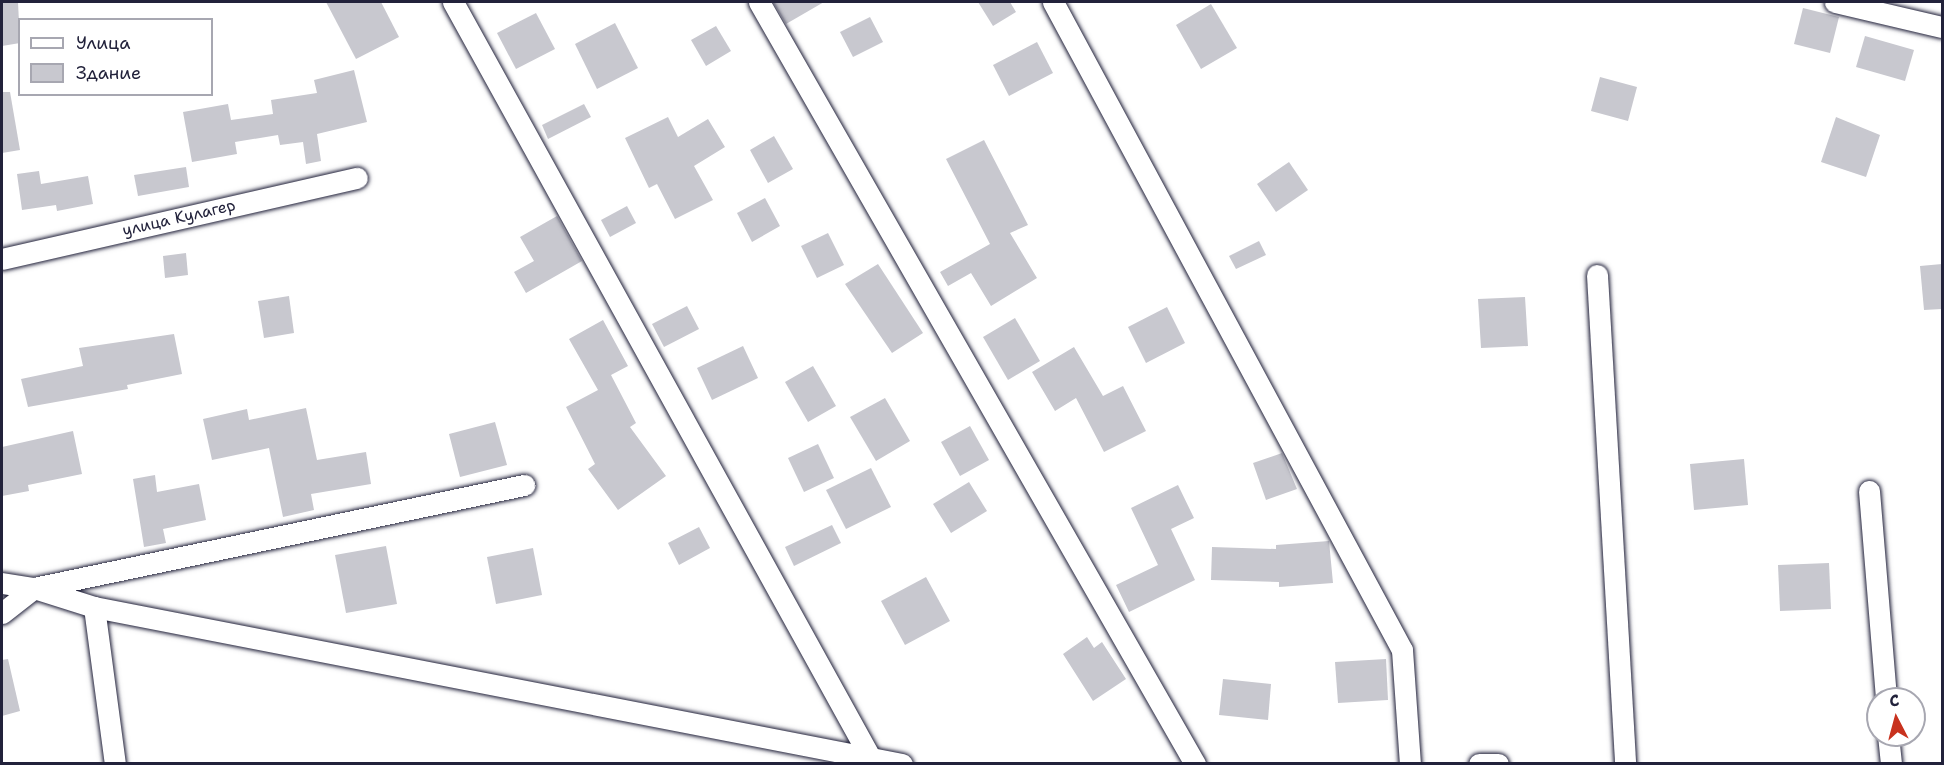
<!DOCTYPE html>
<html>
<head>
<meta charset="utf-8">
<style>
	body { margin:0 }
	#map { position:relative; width:1944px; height:765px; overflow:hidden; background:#fff; font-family:"Shantell Sans",sans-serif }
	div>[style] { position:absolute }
	.building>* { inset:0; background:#c8c8cf }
	.roads { filter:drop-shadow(0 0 2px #22223b) drop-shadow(0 0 2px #22223b) }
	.street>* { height:21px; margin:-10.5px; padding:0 10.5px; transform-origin:10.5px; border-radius:10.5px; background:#fff }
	span { translate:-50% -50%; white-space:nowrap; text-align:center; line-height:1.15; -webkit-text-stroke:4.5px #fff; paint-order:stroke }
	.street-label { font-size:16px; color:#22223b }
	.frame { position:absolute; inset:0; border:3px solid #22223b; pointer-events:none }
	.legend { position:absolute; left:18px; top:18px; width:195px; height:78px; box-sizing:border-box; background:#fff; border:2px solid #a7a7b1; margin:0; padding:8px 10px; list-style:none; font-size:18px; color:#22223b }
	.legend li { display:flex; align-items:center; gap:12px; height:30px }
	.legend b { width:30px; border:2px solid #a7a7b1 }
	.north { position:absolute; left:1866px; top:687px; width:60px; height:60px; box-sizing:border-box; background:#fff; border:2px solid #a7a7b1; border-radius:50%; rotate:354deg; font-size:16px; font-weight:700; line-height:24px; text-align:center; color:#22223b }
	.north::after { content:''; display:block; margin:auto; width:21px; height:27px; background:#c8321e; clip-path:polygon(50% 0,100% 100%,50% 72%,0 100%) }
</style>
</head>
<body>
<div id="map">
	<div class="building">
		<i style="clip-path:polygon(2px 2px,18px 2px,20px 43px,2px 46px)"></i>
		<i style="clip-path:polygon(326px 2px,381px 2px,399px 37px,356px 59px)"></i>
		<i style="clip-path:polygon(773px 2px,824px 2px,786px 24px)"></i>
		<i style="clip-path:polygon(978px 2px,1010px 2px,1016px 12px,993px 26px)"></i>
		<i style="clip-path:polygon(1211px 4px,1237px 48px,1201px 69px,1176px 25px)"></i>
		<i style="clip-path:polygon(1803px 8px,1839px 17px,1830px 53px,1794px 44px)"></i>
		<i style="clip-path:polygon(536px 13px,555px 49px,516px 69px,497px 33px)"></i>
		<i style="clip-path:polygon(870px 17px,883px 42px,853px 57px,840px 32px)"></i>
		<i style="clip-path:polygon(615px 23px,638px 68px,597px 89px,575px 44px)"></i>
		<i style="clip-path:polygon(716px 26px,731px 51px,706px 66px,691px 40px)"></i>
		<i style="clip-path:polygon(1865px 36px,1914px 50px,1905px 81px,1856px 67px)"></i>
		<i style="clip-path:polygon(1037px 42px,1053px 73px,1009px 96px,993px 65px)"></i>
		<i style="clip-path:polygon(354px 70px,367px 122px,317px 134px,321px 161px,306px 164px,303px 142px,280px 145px,278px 135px,235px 142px,237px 154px,192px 162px,183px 112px,228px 104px,231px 120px,273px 114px,271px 100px,317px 93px,314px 80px)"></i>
		<i style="clip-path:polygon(1600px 77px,1637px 87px,1628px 121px,1591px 111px)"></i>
		<i style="clip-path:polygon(2px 92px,10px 92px,20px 150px,2px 153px)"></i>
		<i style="clip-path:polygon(584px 104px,591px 117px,548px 139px,542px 125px)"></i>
		<i style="clip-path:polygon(668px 117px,678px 137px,708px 119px,725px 147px,694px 166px,713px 200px,675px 219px,657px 184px,649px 188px,625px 138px)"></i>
		<i style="clip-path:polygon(1836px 117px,1880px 135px,1866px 177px,1821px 162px)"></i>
		<i style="clip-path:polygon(774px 136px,793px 169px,768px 183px,750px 150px)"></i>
		<i style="clip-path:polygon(984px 140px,1028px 225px,1010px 233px,1037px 278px,991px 306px,971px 273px,948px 286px,940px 272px,990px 244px,946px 159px)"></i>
		<i style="clip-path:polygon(1289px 162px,1308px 190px,1276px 212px,1257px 184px)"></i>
		<i style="clip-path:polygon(186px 167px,189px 187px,138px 196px,134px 175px)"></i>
		<i style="clip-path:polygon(39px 171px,41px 184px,88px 176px,93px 204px,57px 211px,56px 205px,22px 210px,17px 174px)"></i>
		<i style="clip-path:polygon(765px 198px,780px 226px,752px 242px,737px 213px)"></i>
		<i style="clip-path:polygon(627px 206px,636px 223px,610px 237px,601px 220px)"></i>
		<i style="clip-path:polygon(557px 216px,582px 261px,526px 293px,514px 272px,534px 261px,520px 237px)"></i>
		<i style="clip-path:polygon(828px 233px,844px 265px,817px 278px,801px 246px)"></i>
		<i style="clip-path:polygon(1259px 241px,1266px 255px,1236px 269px,1229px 256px)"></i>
		<i style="clip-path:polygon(186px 253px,188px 275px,165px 278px,163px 256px)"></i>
		<i style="clip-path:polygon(878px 264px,923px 333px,892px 353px,845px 284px)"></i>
		<i style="clip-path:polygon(1942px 264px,1942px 309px,1924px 310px,1920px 266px)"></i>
		<i style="clip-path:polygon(289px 296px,294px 333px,264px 338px,258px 301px)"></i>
		<i style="clip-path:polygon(1525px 297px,1528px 346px,1481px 348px,1478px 299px)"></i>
		<i style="clip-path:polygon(687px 306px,699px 329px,664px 347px,652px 324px)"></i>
		<i style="clip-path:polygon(1167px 307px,1185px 343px,1146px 363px,1128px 327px)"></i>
		<i style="clip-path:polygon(1015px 318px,1040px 361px,1008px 380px,983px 337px)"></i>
		<i style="clip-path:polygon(603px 320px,628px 366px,611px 375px,636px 423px,630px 427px,666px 476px,618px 510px,588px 469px,595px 464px,566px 407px,598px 390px,569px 339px)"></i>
		<i style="clip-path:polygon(174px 334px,182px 374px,127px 385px,128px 389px,28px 407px,21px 379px,83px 366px,79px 348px)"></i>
		<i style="clip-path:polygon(743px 346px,758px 378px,712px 400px,697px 368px)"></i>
		<i style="clip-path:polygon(1074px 347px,1103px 396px,1123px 386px,1146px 431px,1104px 452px,1076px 398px,1055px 411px,1032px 372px)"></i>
		<i style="clip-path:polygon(813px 366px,836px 406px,808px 422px,785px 382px)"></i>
		<i style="clip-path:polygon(885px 398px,910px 441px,876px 461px,850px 417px)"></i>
		<i style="clip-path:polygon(306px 408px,317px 460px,366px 452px,371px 484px,311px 494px,314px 510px,283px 517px,269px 448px,212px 460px,203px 419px,247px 409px,249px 420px)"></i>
		<i style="clip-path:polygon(495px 422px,507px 465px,460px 477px,449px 434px)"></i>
		<i style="clip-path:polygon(970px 426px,989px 460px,960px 476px,941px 442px)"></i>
		<i style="clip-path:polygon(73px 431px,82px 474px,28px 485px,29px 491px,2px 496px,2px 447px)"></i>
		<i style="clip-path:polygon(818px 444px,834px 478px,804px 492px,788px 458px)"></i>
		<i style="clip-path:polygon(1282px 453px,1297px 489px,1266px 500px,1253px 463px)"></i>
		<i style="clip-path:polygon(1744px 459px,1748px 505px,1694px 510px,1690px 464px)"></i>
		<i style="clip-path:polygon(871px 468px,891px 507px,846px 529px,826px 490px)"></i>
		<i style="clip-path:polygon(155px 475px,157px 492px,199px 484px,206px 520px,163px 529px,166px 543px,144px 547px,133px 479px)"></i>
		<i style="clip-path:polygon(969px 482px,987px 511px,951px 533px,933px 504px)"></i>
		<i style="clip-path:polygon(1178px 485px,1194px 518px,1171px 529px,1195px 580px,1129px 612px,1116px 585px,1158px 565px,1131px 508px)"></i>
		<i style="clip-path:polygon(832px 525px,841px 543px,794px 566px,785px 547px)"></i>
		<i style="clip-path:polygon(699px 527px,710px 548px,679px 565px,668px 543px)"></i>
		<i style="clip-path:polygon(1329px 541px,1333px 583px,1279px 587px,1279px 582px,1211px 580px,1212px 547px,1276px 549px,1276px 545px)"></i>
		<i style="clip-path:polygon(386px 546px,397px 604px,346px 613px,335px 555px)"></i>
		<i style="clip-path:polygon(533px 548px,542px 595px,496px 604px,487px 557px)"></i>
		<i style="clip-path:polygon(1829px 563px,1831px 609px,1780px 611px,1778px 565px)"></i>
		<i style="clip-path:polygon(926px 577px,950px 621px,905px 645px,881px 601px)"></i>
		<i style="clip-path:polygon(1087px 637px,1094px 648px,1102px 642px,1126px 679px,1093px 701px,1063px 654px)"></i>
		<i style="clip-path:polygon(8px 659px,20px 711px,2px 716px,2px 660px)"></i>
		<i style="clip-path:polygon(1386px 659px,1388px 700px,1338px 703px,1335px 662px)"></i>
		<i style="clip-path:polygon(1223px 679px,1271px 684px,1268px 720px,1219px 715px)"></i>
	</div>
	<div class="roads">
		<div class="street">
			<i style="left:453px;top:2px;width:865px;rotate:61.09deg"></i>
			<i style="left:759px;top:2px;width:878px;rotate:60.22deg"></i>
			<i style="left:1053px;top:2px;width:736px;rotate:61.69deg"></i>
			<i style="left:1402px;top:650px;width:114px;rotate:86deg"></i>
			<i style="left:1835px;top:2px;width:110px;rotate:13.2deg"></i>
			<i style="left:2px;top:259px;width:364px;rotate:-12.9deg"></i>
			<i style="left:1597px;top:275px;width:490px;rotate:86.7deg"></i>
			<i style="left:1869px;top:491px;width:209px;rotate:85.3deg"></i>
			<i style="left:2px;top:583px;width:32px;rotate:9deg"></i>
			<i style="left:34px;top:588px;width:63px;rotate:17.6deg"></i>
			<i style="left:94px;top:607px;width:823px;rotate:11deg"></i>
			<i style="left:94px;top:607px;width:158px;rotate:82.4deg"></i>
			<i style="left:2px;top:613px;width:41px;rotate:-38deg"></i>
			<i style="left:34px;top:588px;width:501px;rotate:-11.87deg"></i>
			<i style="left:1888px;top:735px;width:29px;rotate:84deg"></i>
			<i style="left:1479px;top:764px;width:19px"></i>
		</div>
	</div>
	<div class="street-label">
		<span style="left:179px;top:218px;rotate:-13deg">улица Кулагер</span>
	</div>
	<div class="frame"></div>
	<ul class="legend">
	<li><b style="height:8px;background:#fff"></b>Улица</li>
	<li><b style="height:16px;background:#c8c8cf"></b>Здание</li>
	</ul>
	<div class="north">С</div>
</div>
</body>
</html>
